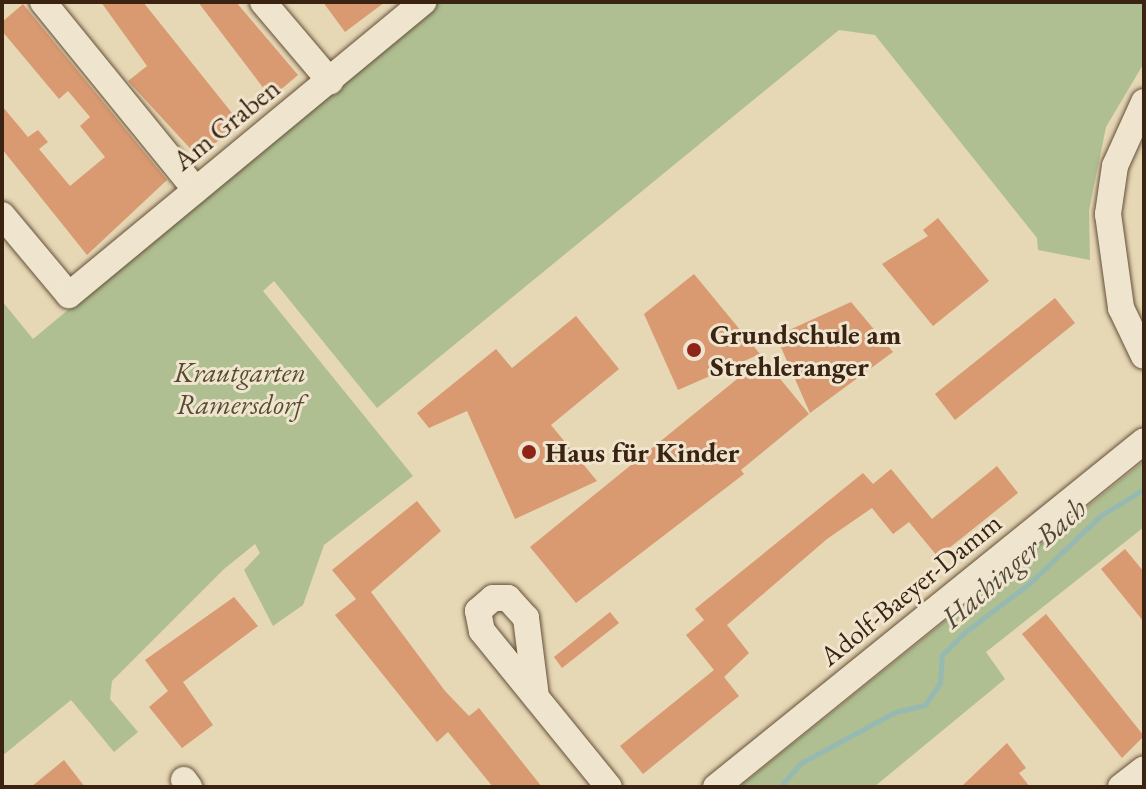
<!DOCTYPE html>
<html>
<head>
<meta charset="utf-8">
<style>
	body { margin:0 }
	#map { position:relative; width:1146px; height:789px; overflow:hidden; background:#e6d7b5; font-family:"EB Garamond",serif }
	div>[style] { position:absolute }
	.green>* { inset:0; background:#afbf92 }
	.stream>* { height:5px; margin:-2.5px; padding:0 2.5px; transform-origin:2.5px; border-radius:2.5px; background:#96b9b1 }
	.building>* { inset:0; background:#d99971 }
	.roads { filter:drop-shadow(0 0 2px #655039) drop-shadow(0 0 2px #655039) }
	.minor>* { height:26px; margin:-13px; padding:0 13px; transform-origin:13px; border-radius:13px; background:#efe5cf }
	.dots>* { width:22px; height:22px; translate:-50% -50%; box-sizing:border-box; border:4px solid #efe5cf; border-radius:50% }
	span { translate:-50% -50%; white-space:nowrap; text-align:center; line-height:1.15; -webkit-text-stroke:6px #efe5cf; paint-order:stroke }
	.street-label { font-size:28px; color:#3a2310 }
	.poi-label { font-size:28px; color:#3a2310; font-weight:700 }
	.left { translate:0 -50%; text-align:left }
	.park-label { font-size:28px; color:#574a30; font-style:italic }
	.water-label { font-size:30px; color:#514838; font-style:italic }
	.frame { position:absolute; inset:0; border:4px solid #3a2310; pointer-events:none }
</style>
</head>
<body>
<div id="map">
	<div class="green">
		<i style="clip-path:polygon(438px 2px,1144px 2px,1144px 63px,1106px 127px,1089px 210px,1090px 260px,1038px 250px,1037px 238px,875px 35px,839px 30px,377px 408px,274px 281px,263px 291px,413px 476px,324px 545px,303px 605px,273px 626px,244px 570px,260px 553px,255px 544px,224px 569px,112px 681px,110px 699px,138px 732px,114px 752px,71px 700px,2px 756px,2px 301px,33px 339px)"></i>
		<i style="clip-path:polygon(1144px 461px,1144px 527px,986px 652px,1005px 679px,874px 787px,739px 787px)"></i>
	</div>
	<div class="stream">
		<i style="left:780px;top:787px;width:32px;rotate:-49deg"></i>
		<i style="left:801px;top:763px;width:107px;rotate:-28.5deg"></i>
		<i style="left:895px;top:712px;width:31px;rotate:-13deg"></i>
		<i style="left:925px;top:705px;width:27px;rotate:-56deg"></i>
		<i style="left:940px;top:683px;width:28px;rotate:-86deg"></i>
		<i style="left:942px;top:655px;width:33px;rotate:-45deg"></i>
		<i style="left:965px;top:632px;width:83px;rotate:-37.1deg"></i>
		<i style="left:1031px;top:582px;width:95px;rotate:-43.7deg"></i>
		<i style="left:1100px;top:516px;width:52px;rotate:-31.5deg"></i>
	</div>
	<div class="building">
		<i style="clip-path:polygon(101px 2px,143px 2px,240px 123px,198px 157px,128px 81px,147px 66px)"></i>
		<i style="clip-path:polygon(198px 2px,236px 2px,298px 75px,271px 98px)"></i>
		<i style="clip-path:polygon(323px 2px,385px 2px,345px 32px)"></i>
		<i style="clip-path:polygon(23px 4px,167px 180px,87px 255px,2px 149px,2px 106px,28px 137px,38px 130px,48px 142px,39px 149px,70px 186px,105px 157px,80px 126px,90px 117px,68px 91px,59px 99px,2px 31px,2px 22px)"></i>
		<i style="clip-path:polygon(938px 218px,989px 281px,933px 326px,882px 264px,928px 236px,923px 230px)"></i>
		<i style="clip-path:polygon(694px 274px,760px 354px,678px 390px,644px 314px)"></i>
		<i style="clip-path:polygon(1055px 298px,1075px 323px,955px 420px,935px 394px)"></i>
		<i style="clip-path:polygon(851px 302px,893px 352px,810px 413px,776px 336px)"></i>
		<i style="clip-path:polygon(576px 316px,619px 369px,551px 425px,597px 481px,515px 519px,467px 411px,429px 428px,417px 413px,496px 349px,512px 368px)"></i>
		<i style="clip-path:polygon(763px 358px,809px 414px,741px 470px,744px 474px,576px 603px,530px 547px)"></i>
		<i style="clip-path:polygon(997px 466px,1018px 493px,938px 557px,909px 522px,893px 534px,872px 508px,827px 539px,727px 625px,749px 653px,724px 677px,739px 696px,643px 774px,620px 746px,714px 670px,686px 635px,704px 620px,695px 609px,863px 473px,873px 484px,891px 469px,932px 519px)"></i>
		<i style="clip-path:polygon(417px 501px,441px 531px,371px 592px,445px 691px,469px 716px,479px 708px,542px 787px,493px 787px,448px 732px,437px 742px,335px 615px,356px 599px,332px 570px)"></i>
		<i style="clip-path:polygon(1125px 549px,1144px 572px,1144px 622px,1101px 569px)"></i>
		<i style="clip-path:polygon(234px 597px,258px 626px,183px 682px,213px 725px,182px 748px,149px 707px,168px 691px,145px 660px)"></i>
		<i style="clip-path:polygon(610px 612px,619px 623px,562px 668px,554px 657px)"></i>
		<i style="clip-path:polygon(1046px 614px,1144px 736px,1122px 758px,1022px 634px)"></i>
		<i style="clip-path:polygon(1007px 743px,1026px 768px,1019px 773px,1030px 787px,961px 787px)"></i>
		<i style="clip-path:polygon(64px 760px,85px 787px,31px 787px)"></i>
	</div>
	<div class="roads">
		<div class="minor">
			<i style="left:43px;top:2px;width:242px;rotate:50.9deg"></i>
			<i style="left:263px;top:2px;width:104px;rotate:49.7deg"></i>
			<i style="left:1144px;top:102px;width:70px;rotate:114.4deg"></i>
			<i style="left:1115px;top:166px;width:49px;rotate:98.3deg"></i>
			<i style="left:1108px;top:214px;width:95px;rotate:82.1deg"></i>
			<i style="left:1121px;top:308px;width:53px;rotate:64.4deg"></i>
			<i style="left:2px;top:215px;width:104px;rotate:50.1deg"></i>
			<i style="left:69px;top:295px;width:460px;rotate:-39.6deg"></i>
			<i style="left:536px;top:697px;width:80px;rotate:-97.2deg"></i>
			<i style="left:526px;top:618px;width:27px;rotate:-132deg"></i>
			<i style="left:508px;top:598px;width:15px;rotate:180deg"></i>
			<i style="left:493px;top:598px;width:20px;rotate:139deg"></i>
			<i style="left:478px;top:611px;width:20px;rotate:79deg"></i>
			<i style="left:482px;top:631px;width:201px;rotate:50.9deg"></i>
			<i style="left:184px;top:780px;width:9px;rotate:54deg"></i>
			<i style="left:716px;top:787px;width:550px;rotate:-38.95deg"></i>
			<i style="left:1121px;top:787px;width:29px;rotate:-38deg"></i>
		</div>
	</div>
	<div class="dots">
		<i style="left:694px;top:350px;background:#8f2418"></i>
		<i style="left:529px;top:452px;background:#8f2418"></i>
	</div>
	<div class="street-label">
		<span style="left:226px;top:124px;rotate:-39deg">Am Graben</span>
		<span style="left:910px;top:589px;rotate:-39deg">Adolf-Baeyer-Damm</span>
	</div>
	<div class="poi-label">
		<span class="left" style="left:710px;top:350px">Grundschule am<br>Strehleranger</span>
		<span class="left" style="left:545px;top:452px">Haus für Kinder</span>
	</div>
	<div class="park-label">
		<span style="left:240px;top:388px">Krautgarten<br>Ramersdorf</span>
	</div>
	<div class="water-label">
		<span style="left:1014px;top:563px;rotate:-41deg">Hachinger Bach</span>
	</div>
	<div class="frame"></div>
</div>
</body>
</html>
